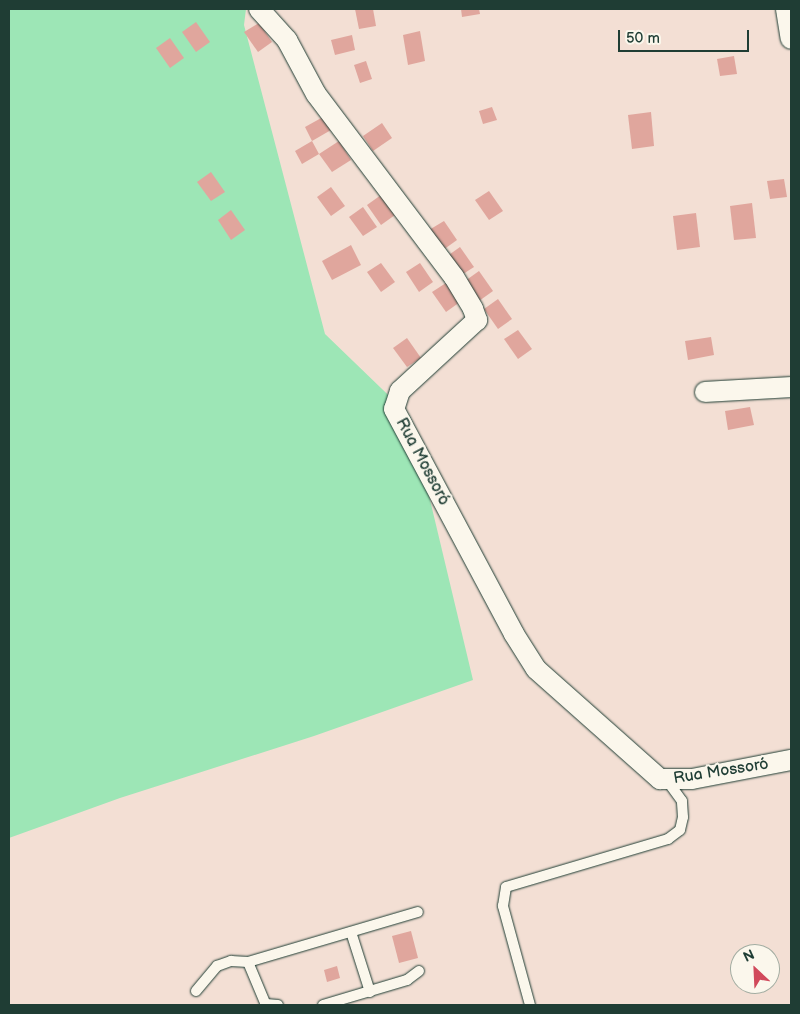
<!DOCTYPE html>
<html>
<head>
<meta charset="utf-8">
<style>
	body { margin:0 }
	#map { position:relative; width:800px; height:1014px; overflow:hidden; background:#f3dfd4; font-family:"Balsamiq Sans",sans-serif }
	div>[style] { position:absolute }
	.green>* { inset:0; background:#9de6b6 }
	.building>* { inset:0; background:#e0a69d }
	.roads { filter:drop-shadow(0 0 1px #1f3d34) drop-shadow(0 0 1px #1f3d34) }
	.service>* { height:10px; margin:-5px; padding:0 5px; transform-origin:5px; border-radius:5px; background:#fbf7ec }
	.minor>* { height:20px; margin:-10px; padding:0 10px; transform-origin:10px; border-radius:10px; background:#fbf7ec }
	span { translate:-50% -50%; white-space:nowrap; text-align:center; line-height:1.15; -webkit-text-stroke:4px #fbf7ec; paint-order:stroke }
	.street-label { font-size:16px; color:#1f3d34 }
	.frame { position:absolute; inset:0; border:10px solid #1f3d34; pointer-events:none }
	.north { position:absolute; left:730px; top:944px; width:50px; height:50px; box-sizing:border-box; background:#fbf7ec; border:1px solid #a3ada2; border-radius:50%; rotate:335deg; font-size:14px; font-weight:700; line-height:20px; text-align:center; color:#1f3d34 }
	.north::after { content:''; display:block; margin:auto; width:18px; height:22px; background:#d1495b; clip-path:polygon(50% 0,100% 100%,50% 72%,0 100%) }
	.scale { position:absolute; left:618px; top:30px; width:131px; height:22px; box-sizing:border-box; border:2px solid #1f3d34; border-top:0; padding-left:6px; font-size:15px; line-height:18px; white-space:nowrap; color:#1f3d34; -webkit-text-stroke:4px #fbf7ec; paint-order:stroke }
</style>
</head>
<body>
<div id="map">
	<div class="green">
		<i style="clip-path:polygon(9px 9px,246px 9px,244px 25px,325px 334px,410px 416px,473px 680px,314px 736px,120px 798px,9px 838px)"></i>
	</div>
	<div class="building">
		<i style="clip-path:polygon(355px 9px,373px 9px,376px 26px,359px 29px)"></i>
		<i style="clip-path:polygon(461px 9px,479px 9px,480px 14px,462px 17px)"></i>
		<i style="clip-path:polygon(196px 22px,210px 42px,196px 52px,182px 32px)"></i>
		<i style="clip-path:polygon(259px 23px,272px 42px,258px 52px,244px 32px)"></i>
		<i style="clip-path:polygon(420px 31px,425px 61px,408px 65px,403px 35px)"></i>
		<i style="clip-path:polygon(352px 35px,355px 50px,335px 55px,331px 40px)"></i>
		<i style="clip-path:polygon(170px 38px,184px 58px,170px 68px,156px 48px)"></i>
		<i style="clip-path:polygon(734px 56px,737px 74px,720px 76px,717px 59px)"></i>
		<i style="clip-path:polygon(366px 61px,372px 79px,360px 83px,354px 65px)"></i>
		<i style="clip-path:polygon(492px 107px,497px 120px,483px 124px,479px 111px)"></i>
		<i style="clip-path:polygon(651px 112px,654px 146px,632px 149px,628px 115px)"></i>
		<i style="clip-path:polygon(323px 117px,331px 130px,312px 141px,305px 127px)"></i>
		<i style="clip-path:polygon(382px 123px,392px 138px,373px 151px,363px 136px)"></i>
		<i style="clip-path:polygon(312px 141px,319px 154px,302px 164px,295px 151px)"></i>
		<i style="clip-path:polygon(339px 141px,351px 160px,332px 172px,319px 154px)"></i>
		<i style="clip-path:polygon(211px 172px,225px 192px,211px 201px,197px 182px)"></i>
		<i style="clip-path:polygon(784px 179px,787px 197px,770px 199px,767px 181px)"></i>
		<i style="clip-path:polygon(331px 187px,345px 206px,331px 216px,317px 197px)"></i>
		<i style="clip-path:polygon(489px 191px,503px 211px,489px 220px,475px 200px)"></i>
		<i style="clip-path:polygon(381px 195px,395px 215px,381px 225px,367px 205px)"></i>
		<i style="clip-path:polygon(752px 203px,756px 238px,734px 240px,730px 206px)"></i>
		<i style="clip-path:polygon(363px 207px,377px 227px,363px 236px,349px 217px)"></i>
		<i style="clip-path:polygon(231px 210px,245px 230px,231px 240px,218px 220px)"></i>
		<i style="clip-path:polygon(696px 213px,700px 247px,677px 250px,673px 216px)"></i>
		<i style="clip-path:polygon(444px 221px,457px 240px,443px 250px,429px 230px)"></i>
		<i style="clip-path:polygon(351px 245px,361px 265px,332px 280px,322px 261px)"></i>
		<i style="clip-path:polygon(460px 247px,474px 267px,460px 276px,446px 257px)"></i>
		<i style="clip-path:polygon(381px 263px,395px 282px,381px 292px,367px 272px)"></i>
		<i style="clip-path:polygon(420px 263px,433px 282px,419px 292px,406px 272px)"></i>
		<i style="clip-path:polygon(479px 271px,493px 291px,479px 301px,465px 281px)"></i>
		<i style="clip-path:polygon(446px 283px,460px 302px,446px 312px,432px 292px)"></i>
		<i style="clip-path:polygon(498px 299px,512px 319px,498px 329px,484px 309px)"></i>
		<i style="clip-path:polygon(518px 330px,532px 349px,518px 359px,504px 339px)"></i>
		<i style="clip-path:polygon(711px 337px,714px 355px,688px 360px,685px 341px)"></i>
		<i style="clip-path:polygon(407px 338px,421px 358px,407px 367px,393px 348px)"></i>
		<i style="clip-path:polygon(750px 407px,754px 425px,728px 430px,725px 411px)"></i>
		<i style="clip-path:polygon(411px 931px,418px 958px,399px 963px,392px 936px)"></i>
		<i style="clip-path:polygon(337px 966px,340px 978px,327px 982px,324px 970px)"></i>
	</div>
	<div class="roads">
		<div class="service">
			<i style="left:351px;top:932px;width:63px;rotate:72.4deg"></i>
			<i style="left:248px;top:962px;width:177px;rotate:-16.4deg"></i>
			<i style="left:196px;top:991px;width:33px;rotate:-50deg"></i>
			<i style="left:217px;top:966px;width:15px;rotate:-20deg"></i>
			<i style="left:231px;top:961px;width:17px;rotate:3deg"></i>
			<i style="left:248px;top:962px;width:47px;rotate:67.3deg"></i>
			<i style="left:266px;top:1004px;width:12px;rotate:5deg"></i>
			<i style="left:323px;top:1005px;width:88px;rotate:-16.6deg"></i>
			<i style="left:407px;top:980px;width:15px;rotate:-37deg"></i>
			<i style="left:530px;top:1005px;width:103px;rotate:-105.3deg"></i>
			<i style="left:503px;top:906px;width:19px;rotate:-81deg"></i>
			<i style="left:506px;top:887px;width:169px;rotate:-16.5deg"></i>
			<i style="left:668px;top:839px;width:15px;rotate:-37deg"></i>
			<i style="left:680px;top:830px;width:13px;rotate:-77deg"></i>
			<i style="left:683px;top:817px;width:16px;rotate:-94deg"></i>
			<i style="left:682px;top:801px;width:26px;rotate:-126deg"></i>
		</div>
		<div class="minor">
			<i style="left:259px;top:9px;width:42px;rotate:47.9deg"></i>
			<i style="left:287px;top:40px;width:61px;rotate:61.8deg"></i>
			<i style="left:316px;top:94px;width:229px;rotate:53deg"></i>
			<i style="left:454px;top:277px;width:37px;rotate:59deg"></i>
			<i style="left:473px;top:309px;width:12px;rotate:70deg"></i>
			<i style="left:477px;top:320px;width:105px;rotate:137.3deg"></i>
			<i style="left:400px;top:391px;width:19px;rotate:108deg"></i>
			<i style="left:394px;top:409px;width:255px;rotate:61.9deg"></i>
			<i style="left:514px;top:634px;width:41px;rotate:57.8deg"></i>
			<i style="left:536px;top:669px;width:166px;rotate:41.6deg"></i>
			<i style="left:660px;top:779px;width:32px"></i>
			<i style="left:692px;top:779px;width:101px;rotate:-10.9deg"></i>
			<i style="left:786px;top:9px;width:30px;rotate:81deg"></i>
			<i style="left:705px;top:392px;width:86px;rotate:-3.3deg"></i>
		</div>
	</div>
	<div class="street-label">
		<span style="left:422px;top:462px;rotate:62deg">Rua Mossoró</span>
		<span style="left:721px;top:772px;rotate:-9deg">Rua Mossoró</span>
	</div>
	<div class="frame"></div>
	<div class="north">N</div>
	<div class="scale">50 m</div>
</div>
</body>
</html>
